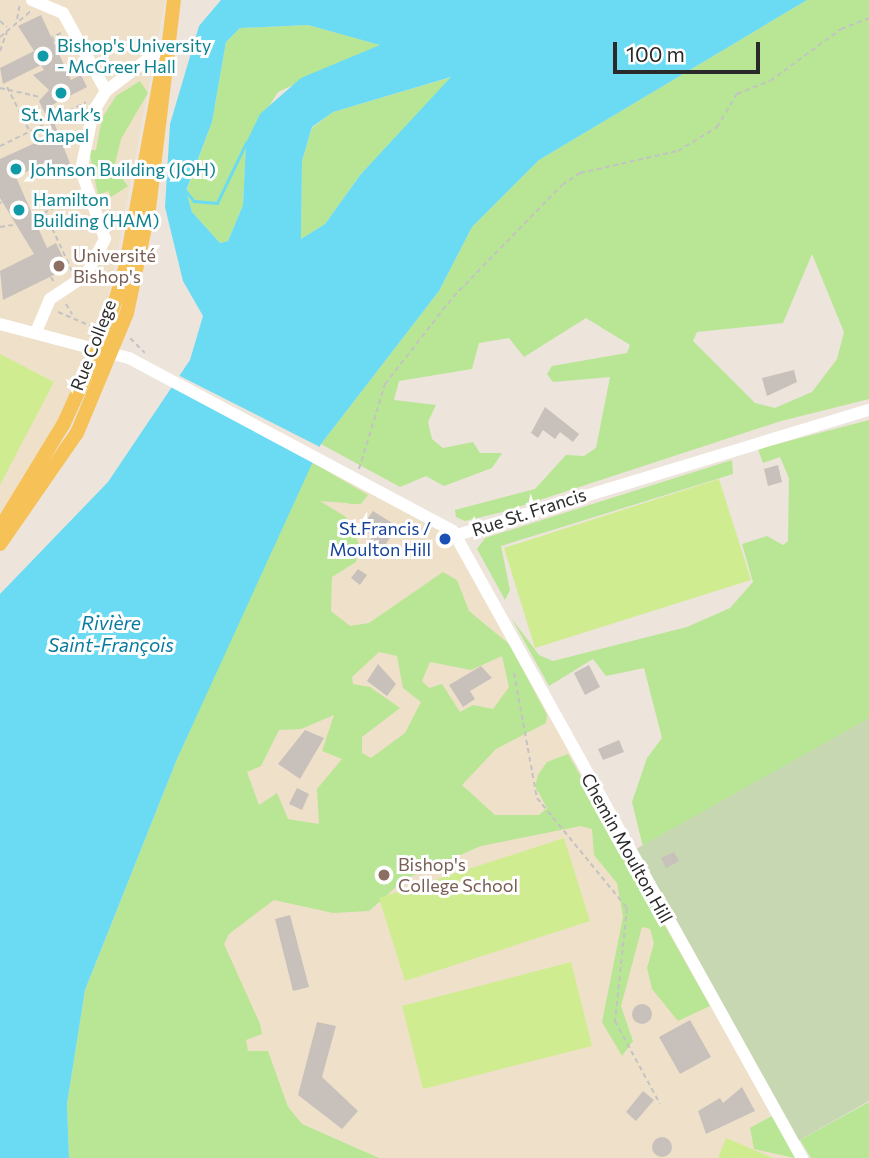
<!DOCTYPE html>
<html>
<head>
<meta charset="utf-8">
<style>
	body { margin:0 }
	#map { position:relative; width:869px; height:1158px; overflow:hidden; background:#ede4db; font-family:Commissioner,sans-serif }
	div>[style] { position:absolute }
	.education>* { inset:0; background:#efe0ca }
	.green>* { inset:0; background:#b8e695 }
	.cemetery>* { inset:0; background:#c7d7b2 }
	.pitch>* { inset:0; background:#cfed90 }
	.water>* { inset:0; background:#6adbf3 }
	.pier>* { inset:0; background:#ede4db }
	.stream>* { height:2.5px; margin:-1.25px; padding:0 1.25px; transform-origin:1.25px; border-radius:1.25px; background:#6adbf3 }
	.building>* { inset:0; background:#c8c1bb }
	.round { border-radius:50% }
	.path>* { height:2px; margin-top:-1px; transform-origin:0; background:repeating-linear-gradient(90deg,#c3c3c3 0 5px,transparent 0 8.5px) }
	.minor>* { height:12px; margin:-6px; padding:0 6px; transform-origin:6px; border-radius:6px; background:#fff }
	.major>* { height:14px; margin:-7px; padding:0 7px; transform-origin:7px; border-radius:7px; background:#f6c257 }
	.dots>* { width:19px; height:19px; translate:-50% -50%; box-sizing:border-box; border:4px solid #fff; border-radius:50% }
	span { translate:-50% -50%; white-space:nowrap; text-align:center; line-height:1.15; -webkit-text-stroke:6px #fff; paint-order:stroke }
	.culture-label { font-size:18px; color:#0d838f }
	.left { translate:0 -50%; text-align:left }
	.education-label { font-size:18px; color:#785e54 }
	.street-label { font-size:18px; color:#2a2a2a }
	.transit-label { font-size:18px; color:#164399 }
	.right { translate:-100% -50%; text-align:right }
	.water-label { font-size:19px; color:#087aa0; font-style:italic }
	.scale { position:absolute; left:613px; top:42px; width:147px; height:32px; box-sizing:border-box; border:4px solid #2a2a2a; border-top:0; padding-left:9px; font-size:21px; line-height:24px; white-space:nowrap; color:#2a2a2a; -webkit-text-stroke:5px #fff; paint-order:stroke }
</style>
</head>
<body>
<div id="map">
	<div class="education">
		<i style="clip-path:polygon(0 0,165px 0,108px 299px,54px 432px,0 514px)"></i>
		<i style="clip-path:polygon(310px 461px,441px 531px,455px 545px,795px 1158px,69px 1158px)"></i>
	</div>
	<div class="green">
		<i style="clip-path:polygon(evenodd,807px 0,869px 0,869px 399px,781px 421px,506px 511px,465px 521px,456px 517px,455px 510px,535px 489px,566px 455px,584px 456px,596px 448px,610px 377px,553px 382px,547px 374px,552px 366px,627px 353px,630px 345px,586px 318px,524px 357px,509px 338px,479px 343px,472px 369px,399px 381px,394px 400px,436px 405px,428px 422px,432px 439px,443px 448px,473px 442px,480px 453px,502px 453px,492px 468px,444px 486px,426px 476px,400px 487px,321px 444px,439px 291px,472px 227px,539px 160px,807px 0,812px 254px,844px 332px,837px 359px,812px 392px,775px 408px,755px 403px,693px 341px,697px 332px,783px 323px,812px 254px)"></i>
		<i style="clip-path:polygon(308px 25px,381px 45px,278px 92px,246px 143px,243px 205px,228px 241px,220px 243px,192px 212px,186px 192px,212px 122px,226px 42px,240px 28px)"></i>
		<i style="clip-path:polygon(452px 77px,361px 174px,325px 224px,301px 239px,302px 161px,312px 128px,333px 112px)"></i>
		<i style="clip-path:polygon(140px 81px,148px 93px,121px 139px,114px 168px,128px 186px,111px 197px,108px 191px,98px 195px,89px 150px,96px 150px,102px 118px,116px 96px)"></i>
		<i style="clip-path:polygon(869px 420px,869px 790px,645px 855px,632px 802px,647px 758px,662px 738px,644px 668px,606px 676px,593px 659px,549px 686px,512px 619px,539px 655px,553px 661px,687px 627px,730px 608px,753px 582px,742px 544px,767px 536px,783px 545px,788px 541px,789px 478px,780px 457px,763px 463px,758px 449px)"></i>
		<i style="clip-path:polygon(732px 460px,733px 474px,501px 546px,510px 590px,505px 600px,477px 549px,485px 538px)"></i>
		<i style="clip-path:polygon(evenodd,310px 461px,368px 495px,361px 504px,320px 501px,346px 517px,360px 546px,356px 562px,332px 577px,331px 611px,350px 626px,369px 623px,443px 572px,457px 580px,469px 611px,509px 644px,547px 715px,546px 723px,496px 749px,462px 785px,495px 815px,539px 815px,547px 808px,535px 786px,538px 775px,547px 762px,568px 754px,710px 1006px,678px 1021px,652px 989px,647px 968px,654px 943px,650px 929px,642px 927px,621px 1006px,633px 1041px,622px 1056px,602px 1022px,623px 917px,617px 883px,594px 855px,592px 829px,581px 826px,481px 846px,405px 879px,369px 911px,333px 913px,274px 900px,229px 934px,224px 944px,260px 1024px,262px 1034px,246px 1040px,248px 1051px,268px 1051px,288px 1107px,302px 1124px,379px 1158px,69px 1158px,67px 1104px,85px 990px,177px 759px,310px 461px,379px 652px,397px 656px,403px 688px,421px 702px,405px 733px,371px 758px,362px 753px,362px 737px,400px 708px,370px 687px,353px 684px,352px 677px,379px 652px,310px 461px,502px 656px,509px 687px,493px 709px,473px 705px,460px 712px,442px 684px,429px 688px,422px 681px,430px 662px,471px 670px,502px 656px,310px 461px,334px 715px,322px 751px,342px 759px,317px 789px,319px 824px,288px 819px,277px 793px,259px 805px,247px 772px,261px 766px,279px 730px,301px 729px,334px 715px)"></i>
		<i style="clip-path:polygon(869px 1102px,869px 1158px,811px 1158px,800px 1140px)"></i>
		<i style="clip-path:polygon(772px 1116px,795px 1158px,754px 1149px,750px 1128px)"></i>
	</div>
	<div class="cemetery">
		<i style="clip-path:polygon(869px 718px,869px 1101px,798px 1141px,636px 849px)"></i>
	</div>
	<div class="pitch">
		<i style="clip-path:polygon(0 354px,54px 382px,0 485px)"></i>
		<i style="clip-path:polygon(719px 479px,751px 580px,535px 648px,504px 548px)"></i>
		<i style="clip-path:polygon(564px 838px,590px 921px,405px 981px,379px 898px)"></i>
		<i style="clip-path:polygon(571px 962px,592px 1046px,423px 1089px,402px 1006px)"></i>
		<i style="clip-path:polygon(726px 1138px,773px 1158px,718px 1158px)"></i>
	</div>
	<div class="water">
		<i style="clip-path:polygon(evenodd,221px 0,807px 0,539px 160px,472px 227px,439px 291px,321px 444px,177px 759px,85px 990px,67px 1104px,69px 1158px,0 1158px,0 594px,108px 482px,190px 360px,203px 316px,183px 281px,165px 207px,170px 124px,199px 26px,221px 0,308px 25px,380px 45px,301px 78px,260px 114px,246px 143px,243px 205px,228px 241px,220px 243px,192px 212px,186px 191px,212px 122px,226px 42px,240px 28px,308px 25px,221px 0,451px 77px,361px 174px,325px 224px,301px 239px,302px 161px,312px 127px,333px 112px,451px 77px)"></i>
	</div>
	<div class="pier">
		<i style="clip-path:polygon(176px 374px,322px 448px,315px 460px,169px 386px)"></i>
	</div>
	<div class="stream">
		<i style="left:186px;top:191px;width:13px;rotate:51deg"></i>
		<i style="left:194px;top:201px;width:23px;rotate:5deg"></i>
		<i style="left:217px;top:203px;width:67px;rotate:-64.2deg"></i>
	</div>
	<div class="building">
		<i style="clip-path:polygon(41px 15px,71px 80px,81px 75px,87px 87px,48px 107px,73px 171px,57px 180px,48px 161px,16px 177px,47px 248px,56px 243px,68px 268px,3px 300px,0 271px,34px 254px,0 198px,0 159px,55px 134px,39px 101px,49px 90px,33px 75px,44px 70px,41px 65px,3px 84px,0 68px,34px 51px,18px 26px)"></i>
		<i style="clip-path:polygon(794px 370px,797px 382px,767px 396px,762px 378px)"></i>
		<i style="clip-path:polygon(545px 407px,579px 434px,573px 442px,560px 432px,555px 439px,543px 430px,538px 438px,531px 433px)"></i>
		<i style="clip-path:polygon(778px 465px,782px 482px,768px 486px,764px 469px)"></i>
		<i style="clip-path:polygon(373px 511px,397px 526px,378px 557px,364px 548px,373px 536px,361px 528px)"></i>
		<i style="clip-path:polygon(358px 569px,367px 575px,360px 585px,351px 578px)"></i>
		<i style="clip-path:polygon(378px 664px,396px 684px,387px 696px,367px 681px)"></i>
		<i style="clip-path:polygon(589px 665px,600px 687px,585px 695px,574px 673px)"></i>
		<i style="clip-path:polygon(481px 666px,492px 678px,470px 691px,475px 699px,463px 707px,449px 685px)"></i>
		<i style="clip-path:polygon(305px 730px,324px 738px,300px 779px,278px 764px)"></i>
		<i style="clip-path:polygon(619px 740px,624px 752px,603px 760px,598px 749px)"></i>
		<i style="clip-path:polygon(297px 788px,309px 794px,302px 810px,289px 804px)"></i>
		<i style="clip-path:polygon(674px 852px,679px 861px,666px 868px,661px 858px)"></i>
		<i style="clip-path:polygon(290px 915px,309px 987px,293px 991px,275px 919px)"></i>
		<i class="round" style="left:632px;top:1004px;width:20px;height:20px"></i>
		<i style="clip-path:polygon(690px 1020px,711px 1057px,680px 1074px,659px 1037px)"></i>
		<i style="clip-path:polygon(317px 1022px,336px 1026px,322px 1077px,358px 1111px,342px 1129px,298px 1095px)"></i>
		<i style="clip-path:polygon(742px 1087px,755px 1111px,706px 1134px,698px 1111px,720px 1098px,723px 1103px)"></i>
		<i style="clip-path:polygon(643px 1091px,654px 1100px,636px 1121px,626px 1112px)"></i>
		<i class="round" style="left:652px;top:1137px;width:20px;height:20px"></i>
	</div>
	<div class="path">
		<i style="left:17px;top:19px;width:15px;rotate:-79deg"></i>
		<i style="left:0;top:21px;width:9px;rotate:41deg"></i>
		<i style="left:61px;top:33px;width:10px;rotate:156deg"></i>
		<i style="left:52px;top:37px;width:14px;rotate:65deg"></i>
		<i style="left:58px;top:50px;width:12px;rotate:-24deg"></i>
		<i style="left:0;top:37px;width:40px;rotate:-40deg"></i>
		<i style="left:0;top:51px;width:20px;rotate:-70deg"></i>
		<i style="left:7px;top:87px;width:48px;rotate:62.9deg"></i>
		<i style="left:0;top:88px;width:41px;rotate:12.7deg"></i>
		<i style="left:54px;top:119px;width:36px;rotate:-28deg"></i>
		<i style="left:0;top:146px;width:55px;rotate:-26.1deg"></i>
		<i style="left:0;top:203px;width:2px;rotate:-27deg"></i>
		<i style="left:45px;top:213px;width:64px;rotate:65deg"></i>
		<i style="left:36px;top:217px;width:48px;rotate:-27.1deg"></i>
		<i style="left:0;top:227px;width:13px;rotate:-9deg"></i>
		<i style="left:51px;top:277px;width:6px;rotate:59deg"></i>
		<i style="left:66px;top:304px;width:12px;rotate:59deg"></i>
		<i style="left:58px;top:312px;width:39px;rotate:23deg"></i>
		<i style="left:130px;top:338px;width:21px;rotate:45deg"></i>
		<i style="left:359px;top:469px;width:89px;rotate:-73deg"></i>
		<i style="left:385px;top:384px;width:110px;rotate:-52deg"></i>
		<i style="left:453px;top:297px;width:156px;rotate:-45.8deg"></i>
		<i style="left:562px;top:185px;width:22px;rotate:-34deg"></i>
		<i style="left:580px;top:173px;width:100px;rotate:-12.7deg"></i>
		<i style="left:678px;top:151px;width:46px;rotate:-31.6deg"></i>
		<i style="left:717px;top:127px;width:39px;rotate:-59deg"></i>
		<i style="left:737px;top:94px;width:35px;rotate:-22deg"></i>
		<i style="left:770px;top:81px;width:88px;rotate:-36.2deg"></i>
		<i style="left:841px;top:29px;width:30px;rotate:-21deg"></i>
		<i style="left:514px;top:673px;width:127px;rotate:79.6deg"></i>
		<i style="left:537px;top:798px;width:142px;rotate:50.7deg"></i>
		<i style="left:627px;top:908px;width:114px;rotate:96.1deg"></i>
		<i style="left:615px;top:1021px;width:94px;rotate:61.5deg"></i>
	</div>
	<div class="minor">
		<i style="left:32px;top:0;width:34px;rotate:23deg"></i>
		<i style="left:63px;top:13px;width:89px;rotate:61.1deg"></i>
		<i style="left:0;top:324px;width:133px;rotate:14.8deg"></i>
		<i style="left:129px;top:358px;width:367px;rotate:28.1deg"></i>
		<i style="left:453px;top:531px;width:718px;rotate:60.9deg"></i>
		<i style="left:36px;top:332px;width:36px;rotate:-67deg"></i>
		<i style="left:50px;top:299px;width:43px;rotate:-33.7deg"></i>
		<i style="left:86px;top:275px;width:41px;rotate:-62.2deg"></i>
		<i style="left:105px;top:239px;width:73px;rotate:-109.2deg"></i>
		<i style="left:81px;top:170px;width:59px;rotate:-78.3deg"></i>
		<i style="left:93px;top:112px;width:25px;rotate:-58deg"></i>
		<i style="left:106px;top:91px;width:79px;rotate:-37.3deg"></i>
		<i style="left:457px;top:535px;width:431px;rotate:-16.9deg"></i>
	</div>
	<div class="major">
		<i style="left:0;top:528px;width:123px;rotate:-58.6deg"></i>
		<i style="left:64px;top:423px;width:101px;rotate:-65.5deg"></i>
		<i style="left:106px;top:331px;width:69px;rotate:-73.1deg"></i>
		<i style="left:126px;top:265px;width:199px;rotate:-79.6deg"></i>
		<i style="left:0;top:544px;width:135px;rotate:-55.3deg"></i>
		<i style="left:77px;top:433px;width:130px;rotate:-67.4deg"></i>
		<i style="left:127px;top:313px;width:106px;rotate:-78.1deg"></i>
		<i style="left:149px;top:209px;width:210px;rotate:-83.2deg"></i>
	</div>
	<div class="dots">
		<i style="left:43px;top:56px;background:#0f9aa8"></i>
		<i style="left:61px;top:93px;background:#0f9aa8"></i>
		<i style="left:16px;top:169px;background:#0f9aa8"></i>
		<i style="left:19px;top:210px;background:#0f9aa8"></i>
		<i style="left:59px;top:266px;background:#8d6e63"></i>
		<i style="left:445px;top:539px;background:#1a4fb4"></i>
		<i style="left:384px;top:875px;background:#8d6e63"></i>
	</div>
	<div class="culture-label">
		<span class="left" style="left:57px;top:56px">Bishop's University<br>- McGreer Hall</span>
		<span style="left:61px;top:125px">St. Mark’s<br>Chapel</span>
		<span class="left" style="left:30px;top:169px">Johnson Building (JOH)</span>
		<span class="left" style="left:33px;top:210px">Hamilton<br>Building (HAM)</span>
	</div>
	<div class="education-label">
		<span class="left" style="left:73px;top:266px">Université<br>Bishop's</span>
		<span class="left" style="left:398px;top:875px">Bishop's<br>College School</span>
	</div>
	<div class="street-label">
		<span style="left:93px;top:345px;rotate:-69deg">Rue College</span>
		<span style="left:529px;top:512px;rotate:-18deg">Rue St. Francis</span>
		<span style="left:627px;top:848px;rotate:61deg">Chemin Moulton Hill</span>
	</div>
	<div class="transit-label">
		<span class="right" style="left:431px;top:539px">St.Francis /<br>Moulton Hill</span>
	</div>
	<div class="water-label">
		<span style="left:111px;top:634px">Rivière<br>Saint-François</span>
	</div>
	<div class="scale">100 m</div>
</div>
</body>
</html>
